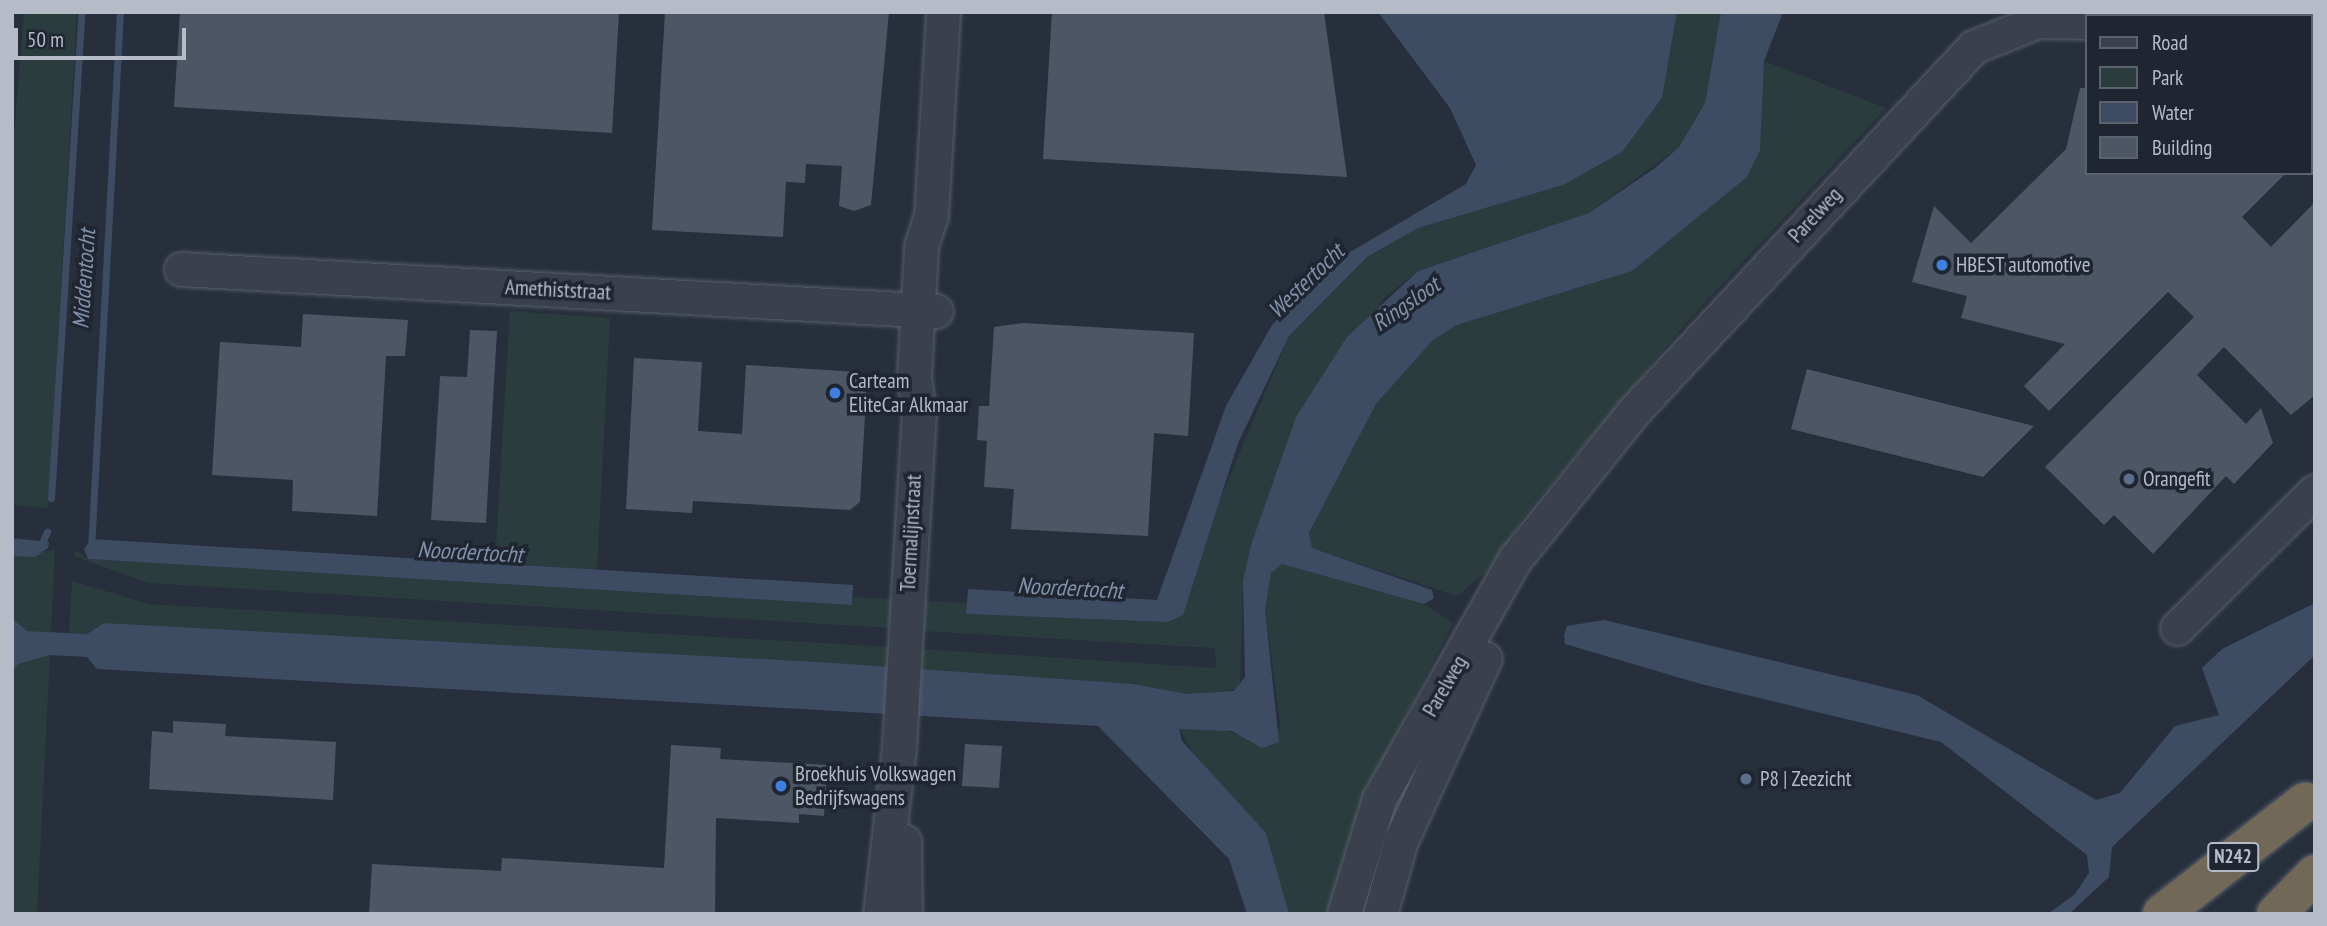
<!DOCTYPE html>
<html>
<head>
<meta charset="utf-8">
<style>
	body { margin:0 }
	#map { position:relative; width:2327px; height:926px; overflow:hidden; background:#272f3c; font-family:"PT Sans Narrow",sans-serif }
	div>[style] { position:absolute }
	.green>* { inset:0; background:#2a3c3e }
	.water>* { inset:0; background:#3e4c63 }
	.stream>* { height:7px; margin:-3.5px; padding:0 3.5px; transform-origin:3.5px; border-radius:3.5px; background:#3e4c63 }
	.building>* { inset:0; background:#4d5664 }
	.roads { filter:drop-shadow(0 0 2px #585f6a) drop-shadow(0 0 2px #585f6a) }
	.minor>* { height:33px; margin:-16.5px; padding:0 16.5px; transform-origin:16.5px; border-radius:16.5px; background:#3a414c }
	.highway>* { height:38px; margin:-19px; padding:0 19px; transform-origin:19px; border-radius:19px; background:#716858 }
	.dots>* { width:19px; height:19px; translate:-50% -50%; box-sizing:border-box; border:4px solid #1f2631; border-radius:50% }
	span { translate:-50% -50%; white-space:nowrap; text-align:center; line-height:1.15; -webkit-text-stroke:7px #1f2631; paint-order:stroke }
	.shield-label span { padding:2px 5px; background:#1f2631; border:2px solid; border-radius:5px; -webkit-text-stroke-width:0 }
	.shield-label { font-size:19px; color:#b6bcc7; font-weight:700 }
	.street-label { font-size:21px; color:#b6bcc7 }
	.poi-label { font-size:21px; color:#b6bcc7 }
	.left { translate:0 -50%; text-align:left }
	.water-label { font-size:23px; color:#8192ab; font-style:italic }
	.frame { position:absolute; inset:0; border:14px solid #b6bcc7; pointer-events:none }
	.legend { position:absolute; left:2085px; top:14px; width:228px; height:161px; box-sizing:border-box; background:#1f2631; border:2px solid #5b626d; margin:0; padding:9px 12px; list-style:none; font-size:21px; color:#b6bcc7 }
	.legend li { display:flex; align-items:center; gap:14px; height:35px }
	.legend b { width:35px; border:2px solid #5b626d }
	.scale { position:absolute; left:14px; top:28px; width:172px; height:32px; box-sizing:border-box; border:4px solid #b6bcc7; border-top:0; padding-left:9px; font-size:21px; line-height:24px; white-space:nowrap; color:#b6bcc7; -webkit-text-stroke:5px #1f2631; paint-order:stroke }
</style>
</head>
<body>
<div id="map">
	<div class="green">
		<i style="clip-path:polygon(24px 12px,77px 12px,48px 508px,12px 505px,12px 160px)"></i>
		<i style="clip-path:polygon(1677px 12px,1721px 12px,1705px 103px,1679px 147px,1589px 213px,1418px 271px,1385px 297px,1296px 417px,1243px 581px,1240px 687px,1217px 695px,1187px 694px,920px 670px,921px 649px,1216px 668px,1215px 648px,923px 631px,924px 601px,967px 603px,966px 614px,1168px 622px,1289px 336px,1367px 257px,1418px 228px,1562px 185px,1622px 152px,1662px 98px)"></i>
		<i style="clip-path:polygon(1764px 61px,1886px 108px,1687px 322px,1522px 519px,1495px 564px,1457px 596px,1312px 548px,1309px 533px,1376px 404px,1433px 340px,1457px 325px,1632px 271px,1747px 177px)"></i>
		<i style="clip-path:polygon(510px 311px,610px 318px,597px 570px,495px 563px)"></i>
		<i style="clip-path:polygon(55px 550px,51px 632px,26px 631px,12px 618px,12px 556px)"></i>
		<i style="clip-path:polygon(75px 550px,88px 559px,852px 605px,853px 597px,893px 599px,891px 628px,148px 583px,74px 556px)"></i>
		<i style="clip-path:polygon(1282px 564px,1424px 604px,1453px 623px,1358px 810px,1327px 914px,1289px 914px,1179px 729px,1210px 726px,1242px 736px,1281px 730px,1265px 610px,1271px 573px)"></i>
		<i style="clip-path:polygon(72px 581px,149px 604px,890px 647px,889px 667px,104px 623px,87px 634px,69px 633px)"></i>
		<i style="clip-path:polygon(50px 655px,37px 914px,12px 914px,12px 673px,18px 664px)"></i>
	</div>
	<div class="water">
		<i style="clip-path:polygon(1378px 12px,1677px 12px,1662px 98px,1622px 152px,1563px 185px,1418px 228px,1367px 257px,1289px 336px,1238px 443px,1183px 615px,1168px 622px,966px 614px,968px 589px,1157px 600px,1226px 406px,1272px 325px,1328px 265px,1466px 184px,1476px 165px,1450px 108px)"></i>
		<i style="clip-path:polygon(1721px 12px,1783px 12px,1764px 61px,1760px 150px,1747px 177px,1632px 271px,1457px 325px,1433px 340px,1376px 404px,1309px 533px,1312px 548px,1432px 590px,1434px 598px,1424px 604px,1282px 564px,1271px 573px,1265px 610px,1279px 742px,1262px 748px,1232px 731px,1179px 729px,1182px 741px,1266px 833px,1289px 914px,1247px 914px,1229px 859px,1098px 726px,97px 669px,87px 657px,50px 655px,18px 664px,12px 673px,12px 618px,27px 631px,87px 634px,104px 623px,833px 663px,1132px 684px,1187px 694px,1234px 691px,1245px 677px,1243px 581px,1251px 545px,1296px 417px,1347px 337px,1418px 271px,1589px 213px,1655px 168px,1679px 147px,1705px 103px)"></i>
		<i style="clip-path:polygon(12px 538px,49px 542px,48px 548px,35px 557px,12px 556px)"></i>
		<i style="clip-path:polygon(91px 539px,853px 585px,852px 605px,88px 559px,84px 549px)"></i>
		<i style="clip-path:polygon(2315px 603px,2315px 655px,2112px 847px,2109px 877px,2069px 914px,2048px 914px,2075px 894px,2089px 873px,2087px 855px,1941px 742px,1701px 684px,1565px 644px,1564px 635px,1567px 626px,1604px 620px,1917px 695px,2096px 800px,2120px 793px,2175px 726px,2219px 715px,2202px 668px,2222px 649px)"></i>
	</div>
	<div class="stream">
		<i style="left:51px;top:498px;width:487px;rotate:-86.4deg"></i>
		<i style="left:40px;top:547px;width:17px;rotate:-65deg"></i>
		<i style="left:91px;top:549px;width:538px;rotate:-86.91deg"></i>
	</div>
	<div class="building">
		<i style="clip-path:polygon(180px 12px,619px 12px,612px 133px,174px 107px)"></i>
		<i style="clip-path:polygon(665px 12px,889px 12px,871px 205px,854px 211px,839px 206px,842px 166px,806px 164px,805px 183px,786px 182px,783px 237px,652px 230px)"></i>
		<i style="clip-path:polygon(1052px 12px,1324px 12px,1347px 177px,1043px 159px)"></i>
		<i style="clip-path:polygon(2080px 88px,2087px 88px,2087px 173px,2286px 173px,2242px 217px,2271px 247px,2315px 202px,2315px 395px,2291px 415px,2224px 347px,2197px 375px,2246px 424px,2261px 408px,2273px 443px,2234px 484px,2226px 476px,2153px 554px,2114px 515px,2104px 525px,2045px 467px,2194px 317px,2168px 292px,2049px 411px,2024px 386px,2065px 344px,1961px 318px,1967px 296px,1912px 282px,1934px 206px,1971px 243px,2066px 149px)"></i>
		<i style="clip-path:polygon(303px 314px,408px 320px,405px 356px,386px 356px,377px 516px,292px 511px,293px 480px,212px 475px,220px 342px,301px 347px)"></i>
		<i style="clip-path:polygon(1023px 323px,1194px 333px,1188px 436px,1154px 433px,1148px 536px,1011px 529px,1014px 489px,984px 487px,987px 441px,977px 440px,978px 424px,979px 406px,989px 406px,994px 327px)"></i>
		<i style="clip-path:polygon(470px 330px,497px 331px,486px 523px,431px 520px,440px 376px,467px 377px)"></i>
		<i style="clip-path:polygon(634px 358px,702px 362px,698px 431px,742px 434px,746px 365px,859px 372px,867px 381px,860px 502px,850px 510px,693px 501px,692px 513px,626px 509px)"></i>
		<i style="clip-path:polygon(1807px 369px,1842px 378px,2034px 426px,1983px 477px,1791px 429px)"></i>
		<i style="clip-path:polygon(173px 721px,226px 724px,225px 736px,336px 742px,333px 800px,149px 789px,152px 731px,173px 733px)"></i>
		<i style="clip-path:polygon(965px 744px,1002px 746px,999px 788px,962px 786px)"></i>
		<i style="clip-path:polygon(671px 745px,721px 748px,720px 759px,827px 765px,824px 816px,799px 814px,799px 823px,716px 818px,715px 914px,369px 914px,372px 864px,501px 871px,502px 858px,664px 868px)"></i>
	</div>
	<div class="roads">
		<div class="minor">
			<i style="left:2311px;top:107px;width:4px;rotate:14deg"></i>
			<i style="left:181px;top:269px;width:756px;rotate:3.18deg"></i>
			<i style="left:2177px;top:628px;width:194px;rotate:-44.8deg"></i>
			<i style="left:904px;top:841px;width:73px;rotate:89.2deg"></i>
			<i style="left:880px;top:914px;width:168px;rotate:-83.5deg"></i>
			<i style="left:899px;top:747px;width:335px;rotate:-86.6deg"></i>
			<i style="left:919px;top:413px;width:36px;rotate:-98deg"></i>
			<i style="left:914px;top:377px;width:131px;rotate:-86.9deg"></i>
			<i style="left:921px;top:246px;width:32px;rotate:-72deg"></i>
			<i style="left:931px;top:216px;width:204px;rotate:-86.6deg"></i>
			<i style="left:1344px;top:914px;width:120px;rotate:-73.1deg"></i>
			<i style="left:1379px;top:799px;width:276px;rotate:-60.5deg"></i>
			<i style="left:1515px;top:559px;width:190px;rotate:-51.2deg"></i>
			<i style="left:1634px;top:411px;width:497px;rotate:-47deg"></i>
			<i style="left:1973px;top:47px;width:70px;rotate:-21.8deg"></i>
			<i style="left:2038px;top:21px;width:49px;rotate:1.2deg"></i>
			<i style="left:1380px;top:914px;width:77px;rotate:-74.2deg"></i>
			<i style="left:1401px;top:840px;width:200px;rotate:-65.2deg"></i>
		</div>
		<div class="highway">
			<i style="left:2162px;top:914px;width:182px;rotate:-38.1deg"></i>
			<i style="left:2276px;top:914px;width:56px;rotate:-45.7deg"></i>
		</div>
	</div>
	<div class="dots">
		<i style="left:1942px;top:265px;background:#3f7fe0"></i>
		<i style="left:835px;top:393px;background:#3f7fe0"></i>
		<i style="left:2129px;top:479px;background:#5c6f8a"></i>
		<i style="left:1746px;top:779px;background:#5c6f8a"></i>
		<i style="left:781px;top:786px;background:#3f7fe0"></i>
	</div>
	<div class="shield-label">
		<span style="left:2233px;top:857px">N242</span>
	</div>
	<div class="street-label">
		<span style="left:1815px;top:215px;rotate:-47deg">Parelweg</span>
		<span style="left:558px;top:290px;rotate:3deg">Amethiststraat</span>
		<span style="left:911px;top:533px;rotate:-87deg">Toermalijnstraat</span>
		<span style="left:1445px;top:686px;rotate:-60deg">Parelweg</span>
	</div>
	<div class="poi-label">
		<span class="left" style="left:1956px;top:265px">HBEST automotive</span>
		<span class="left" style="left:849px;top:393px">Carteam<br>EliteCar Alkmaar</span>
		<span class="left" style="left:2143px;top:479px">Orangefit</span>
		<span class="left" style="left:795px;top:786px">Broekhuis Volkswagen<br>Bedrijfswagens</span>
		<span class="left" style="left:1760px;top:779px">P8 | Zeezicht</span>
	</div>
	<div class="water-label">
		<span style="left:84px;top:279px;rotate:-86deg">Middentocht</span>
		<span style="left:1306px;top:281px;rotate:-44deg">Westertocht</span>
		<span style="left:1406px;top:304px;rotate:-35deg">Ringsloot</span>
		<span style="left:470px;top:552px;rotate:3deg">Noordertocht</span>
		<span style="left:1070px;top:588px;rotate:3deg">Noordertocht</span>
	</div>
	<div class="frame"></div>
	<ul class="legend">
	<li><b style="height:9px;background:#3a414c"></b>Road</li>
	<li><b style="height:19px;background:#2a3c3e"></b>Park</li>
	<li><b style="height:19px;background:#3e4c63"></b>Water</li>
	<li><b style="height:19px;background:#4d5664"></b>Building</li>
	</ul>
	<div class="scale">50 m</div>
</div>
</body>
</html>
